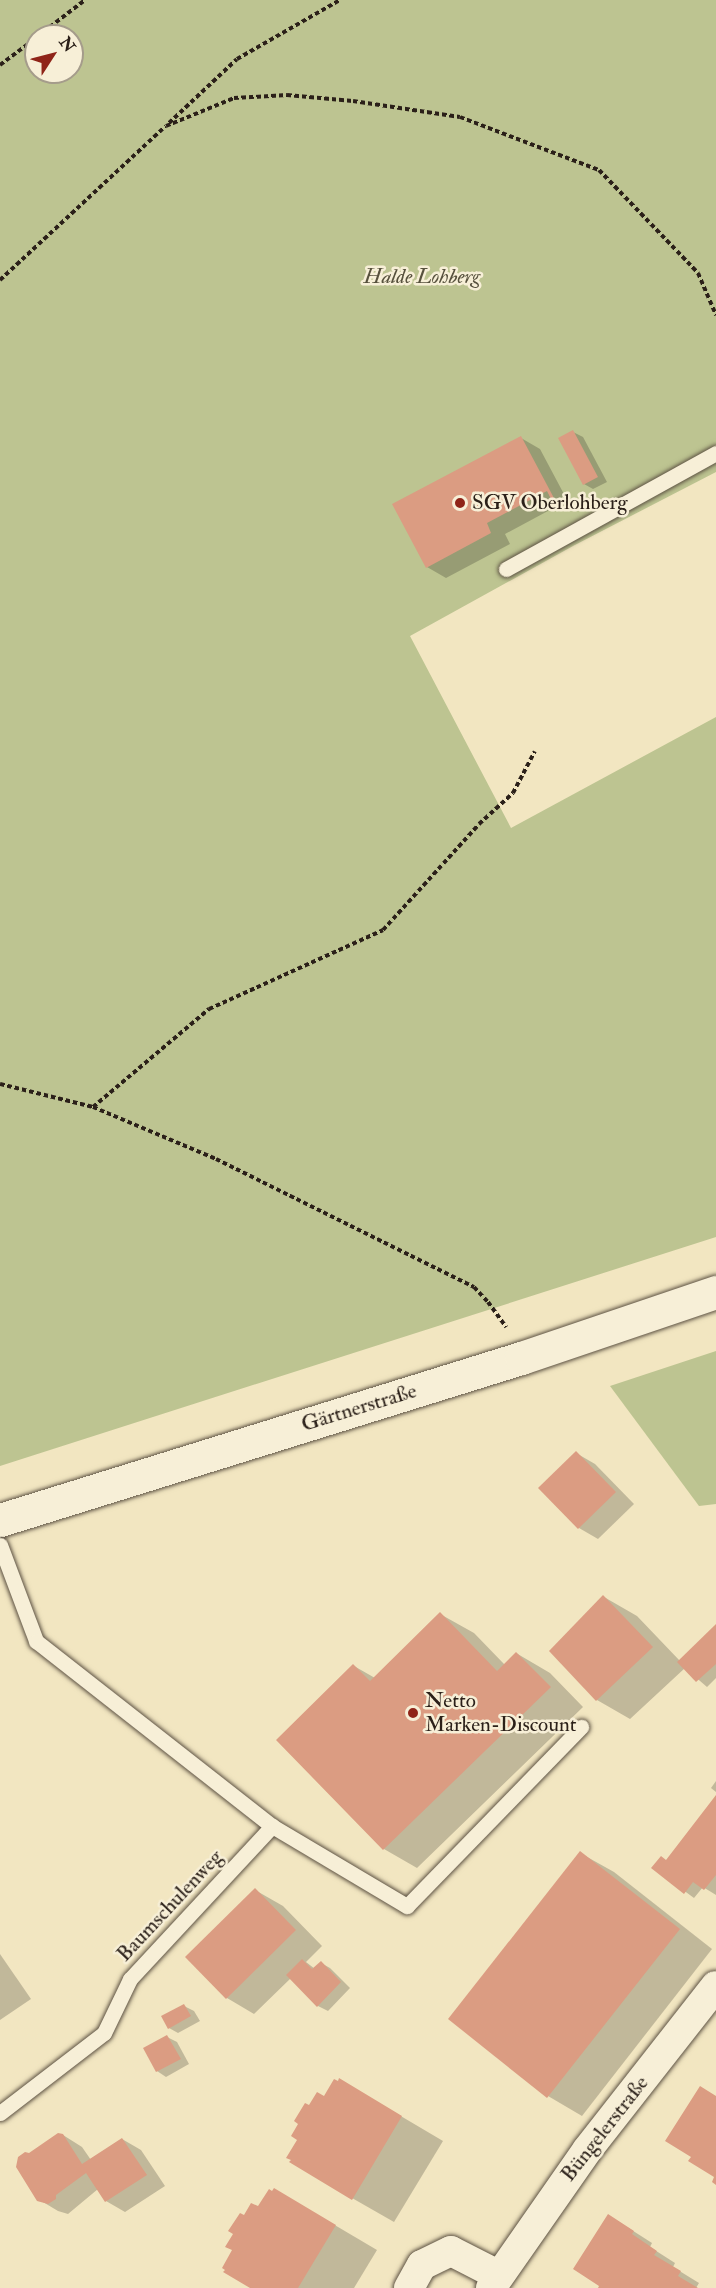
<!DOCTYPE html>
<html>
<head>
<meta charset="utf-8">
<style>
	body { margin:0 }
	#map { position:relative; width:716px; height:2288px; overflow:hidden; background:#f2e6c1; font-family:"IM FELL Double Pica",serif }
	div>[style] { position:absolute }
	.green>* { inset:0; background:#bdc491 }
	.shadow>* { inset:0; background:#0003 }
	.building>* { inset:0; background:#db9c82 }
	.path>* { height:4px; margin-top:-2px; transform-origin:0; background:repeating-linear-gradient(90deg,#2b2019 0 4.5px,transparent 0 7.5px) }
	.roads { filter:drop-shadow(0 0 2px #5d5243) drop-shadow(0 0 2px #5d5243) }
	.service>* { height:15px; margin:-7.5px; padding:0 7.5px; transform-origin:7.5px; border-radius:7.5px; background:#f7efd7 }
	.minor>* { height:30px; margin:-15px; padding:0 15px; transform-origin:15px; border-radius:15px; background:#f7efd7 }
	.secondary>* { height:33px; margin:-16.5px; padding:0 16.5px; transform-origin:16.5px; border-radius:16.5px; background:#f7efd7 }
	.dots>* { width:16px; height:16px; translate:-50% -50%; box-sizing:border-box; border:3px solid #f7efd7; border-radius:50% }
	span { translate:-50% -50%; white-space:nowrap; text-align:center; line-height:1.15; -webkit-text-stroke:5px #f7efd7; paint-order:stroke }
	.park-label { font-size:21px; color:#57513d; font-style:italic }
	.poi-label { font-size:21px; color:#2b2019 }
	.left { translate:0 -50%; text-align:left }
	.street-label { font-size:21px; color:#2b2019 }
	.north { position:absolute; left:24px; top:24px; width:60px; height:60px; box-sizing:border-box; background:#f7efd7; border:2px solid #a59c8b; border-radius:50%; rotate:54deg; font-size:16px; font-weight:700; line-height:24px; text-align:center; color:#2b2019 }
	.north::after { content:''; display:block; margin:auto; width:21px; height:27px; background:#8f2418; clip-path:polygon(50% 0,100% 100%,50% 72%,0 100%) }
</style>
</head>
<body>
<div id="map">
	<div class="green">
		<i style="clip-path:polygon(evenodd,0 0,716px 0,716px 472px,573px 546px,410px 636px,511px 828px,716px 717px,716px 1237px,0 1466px,0 0,36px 36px,72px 36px,72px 72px,36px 72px,36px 36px)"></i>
		<i style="clip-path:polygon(716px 1351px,716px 1504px,699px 1506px,610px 1386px)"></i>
	</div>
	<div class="shadow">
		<i style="clip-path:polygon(573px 432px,583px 437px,607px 482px,593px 489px,584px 484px)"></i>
		<i style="clip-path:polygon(521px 438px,540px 449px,573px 511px,561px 504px,505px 534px,510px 544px,446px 578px,427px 567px)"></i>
		<i style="clip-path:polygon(576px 1453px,595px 1464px,634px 1504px,598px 1539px,579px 1528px)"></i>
		<i style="clip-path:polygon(604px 1597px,637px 1616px,680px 1661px,716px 1626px,716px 1678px,707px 1687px,685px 1668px,630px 1719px,597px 1700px)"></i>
		<i style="clip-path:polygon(440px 1614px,474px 1633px,505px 1665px,516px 1653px,550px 1673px,583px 1707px,417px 1868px,384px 1849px,354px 1666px,375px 1678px)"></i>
		<i style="clip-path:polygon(716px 1781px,716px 1792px,711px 1788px)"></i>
		<i style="clip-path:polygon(716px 1798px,716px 1895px,703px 1887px,694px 1898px,653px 1868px,667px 1861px)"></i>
		<i style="clip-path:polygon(580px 1853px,614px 1872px,712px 1949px,582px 2116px,548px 2096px)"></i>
		<i style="clip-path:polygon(255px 1890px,283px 1906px,322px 1946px,306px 1962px,315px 1969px,321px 1963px,330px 1968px,350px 1988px,328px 2011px,318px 2006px,291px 1978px,254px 2014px,227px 1998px,187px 1957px)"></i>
		<i style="clip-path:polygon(0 1954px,31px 1999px,0 2020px)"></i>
		<i style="clip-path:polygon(184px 2006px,194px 2011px,200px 2021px,178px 2033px,169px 2028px)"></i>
		<i style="clip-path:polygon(167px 2037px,177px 2042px,189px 2064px,166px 2077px,157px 2071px)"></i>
		<i style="clip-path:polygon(324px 2098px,377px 2102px,443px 2141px,394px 2222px,352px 2198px,318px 2112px)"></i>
		<i style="clip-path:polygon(63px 2135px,82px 2147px,91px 2160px,122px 2139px,141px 2150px,165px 2186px,125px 2212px,106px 2201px,98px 2189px,68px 2214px,58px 2211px,38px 2199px,29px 2155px)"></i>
		<i style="clip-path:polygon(316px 2214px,377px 2250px,354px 2288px,253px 2288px,252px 2222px,270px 2215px)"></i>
		<i style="clip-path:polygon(627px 2227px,652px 2243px,650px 2247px,675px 2263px,673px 2267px,699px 2283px,696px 2288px,599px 2288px)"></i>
	</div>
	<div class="building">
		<i style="clip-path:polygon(573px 430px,598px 477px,583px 485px,558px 438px)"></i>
		<i style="clip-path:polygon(521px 436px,555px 500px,552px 501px,547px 491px,487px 523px,491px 533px,426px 568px,392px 504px)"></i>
		<i style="clip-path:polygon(576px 1451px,616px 1492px,578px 1529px,538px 1488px)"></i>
		<i style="clip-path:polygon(603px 1595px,653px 1647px,596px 1701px,549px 1651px)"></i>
		<i style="clip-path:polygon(440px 1612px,497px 1671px,516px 1652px,551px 1687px,383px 1850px,276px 1740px,353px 1664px,370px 1681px)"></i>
		<i style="clip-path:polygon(716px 1624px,716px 1664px,696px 1682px,677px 1662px)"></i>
		<i style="clip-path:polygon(716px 1795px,716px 1875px,704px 1890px,693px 1882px,684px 1894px,651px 1868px,661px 1856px,666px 1860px)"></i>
		<i style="clip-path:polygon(580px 1851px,680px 1929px,547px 2098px,448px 2019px)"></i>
		<i style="clip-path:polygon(255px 1888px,296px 1930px,226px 1999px,185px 1957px)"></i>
		<i style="clip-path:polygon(302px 1959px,312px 1969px,321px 1961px,341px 1982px,317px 2007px,286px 1975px)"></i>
		<i style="clip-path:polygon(184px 2004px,191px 2016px,168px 2029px,161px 2016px)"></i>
		<i style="clip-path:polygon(167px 2035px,181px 2059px,156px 2072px,143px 2048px)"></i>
		<i style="clip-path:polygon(339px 2078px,402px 2116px,352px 2200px,289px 2162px,291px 2160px,286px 2158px,297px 2140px,291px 2136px,298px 2124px,294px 2121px,305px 2103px,309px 2105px,317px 2092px,324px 2096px,334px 2079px,338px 2081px)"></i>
		<i style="clip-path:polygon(700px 2086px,716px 2096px,716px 2185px,712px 2182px,714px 2177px,688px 2161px,691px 2157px,665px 2141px)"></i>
		<i style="clip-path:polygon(58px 2133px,63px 2134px,82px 2164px,122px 2138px,147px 2175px,105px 2202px,86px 2173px,56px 2195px,56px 2199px,48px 2204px,37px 2201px,16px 2167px,18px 2157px,25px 2152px,29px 2153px)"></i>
		<i style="clip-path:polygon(274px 2188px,336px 2225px,298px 2288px,250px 2288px,223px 2272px,225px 2270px,222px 2268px,232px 2250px,225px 2247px,233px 2234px,228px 2231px,240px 2213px,244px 2215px,251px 2203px,258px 2206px,269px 2189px,272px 2191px)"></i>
		<i style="clip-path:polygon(608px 2214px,634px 2231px,632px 2234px,657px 2251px,654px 2255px,681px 2271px,678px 2276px,698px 2288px,598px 2288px,599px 2286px,573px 2269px)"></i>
	</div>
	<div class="path">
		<i style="left:38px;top:36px;width:59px;rotate:-37.5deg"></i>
		<i style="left:0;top:65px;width:45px;rotate:-36.9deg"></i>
		<i style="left:169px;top:123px;width:93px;rotate:-43.3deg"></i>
		<i style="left:237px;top:59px;width:119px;rotate:-29.8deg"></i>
		<i style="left:0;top:280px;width:226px;rotate:-42.9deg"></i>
		<i style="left:166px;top:126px;width:74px;rotate:-22.4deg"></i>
		<i style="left:234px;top:98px;width:53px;rotate:-3.2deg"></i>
		<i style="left:287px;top:95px;width:66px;rotate:5.2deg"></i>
		<i style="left:353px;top:101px;width:108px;rotate:8.5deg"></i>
		<i style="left:460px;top:117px;width:149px;rotate:20.9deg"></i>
		<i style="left:599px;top:170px;width:143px;rotate:46.1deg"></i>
		<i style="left:698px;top:273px;width:46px;rotate:66.8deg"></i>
		<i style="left:0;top:1084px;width:96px;rotate:13.9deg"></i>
		<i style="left:93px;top:1107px;width:152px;rotate:-40.2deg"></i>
		<i style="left:209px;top:1009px;width:191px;rotate:-24.4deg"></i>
		<i style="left:383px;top:930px;width:143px;rotate:-47.8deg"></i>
		<i style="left:479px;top:824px;width:46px;rotate:-42.4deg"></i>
		<i style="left:513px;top:793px;width:47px;rotate:-62.4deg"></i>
		<i style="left:93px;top:1107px;width:134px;rotate:22.9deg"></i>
		<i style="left:216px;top:1159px;width:288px;rotate:26.4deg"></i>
		<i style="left:474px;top:1287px;width:21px;rotate:47deg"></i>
		<i style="left:488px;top:1302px;width:31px;rotate:54deg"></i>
	</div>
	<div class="roads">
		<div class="service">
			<i style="left:506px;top:569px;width:240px;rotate:-28.9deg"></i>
			<i style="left:0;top:1545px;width:103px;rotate:69.4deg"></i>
			<i style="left:36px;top:1641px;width:300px;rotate:38.1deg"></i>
			<i style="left:272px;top:1826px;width:157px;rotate:30.7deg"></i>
			<i style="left:407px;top:1906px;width:250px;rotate:-45.8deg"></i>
			<i style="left:0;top:2113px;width:131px;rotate:-37.6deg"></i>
			<i style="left:104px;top:2033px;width:60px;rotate:-64.3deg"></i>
			<i style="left:130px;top:1979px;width:209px;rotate:-47.1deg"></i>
		</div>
		<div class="minor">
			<i style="left:409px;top:2288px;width:26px;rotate:-61deg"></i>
			<i style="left:422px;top:2265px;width:32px;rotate:-26deg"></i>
			<i style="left:451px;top:2251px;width:53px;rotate:27.1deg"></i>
			<i style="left:491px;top:2288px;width:169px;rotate:-55.1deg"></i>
			<i style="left:588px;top:2149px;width:207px;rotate:-51.9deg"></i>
		</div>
		<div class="secondary">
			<i style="left:0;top:1520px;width:546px;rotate:-17.27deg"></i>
			<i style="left:521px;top:1358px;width:206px;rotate:-18.7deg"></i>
		</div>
	</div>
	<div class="dots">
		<i style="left:460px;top:503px;background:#8f2418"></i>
		<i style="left:413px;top:1713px;background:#8f2418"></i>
	</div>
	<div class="park-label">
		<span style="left:422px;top:277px">Halde Lohberg</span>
	</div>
	<div class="poi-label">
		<span class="left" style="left:472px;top:503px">SGV Oberlohberg</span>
		<span class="left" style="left:425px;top:1713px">Netto<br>Marken-Discount</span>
	</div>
	<div class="street-label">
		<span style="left:359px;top:1408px;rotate:-17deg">Gärtnerstraße</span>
		<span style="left:170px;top:1906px;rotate:-47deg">Baumschulenweg</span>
		<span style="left:605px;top:2129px;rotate:-52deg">Büngelerstraße</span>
	</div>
	<div class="north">N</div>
</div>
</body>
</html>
